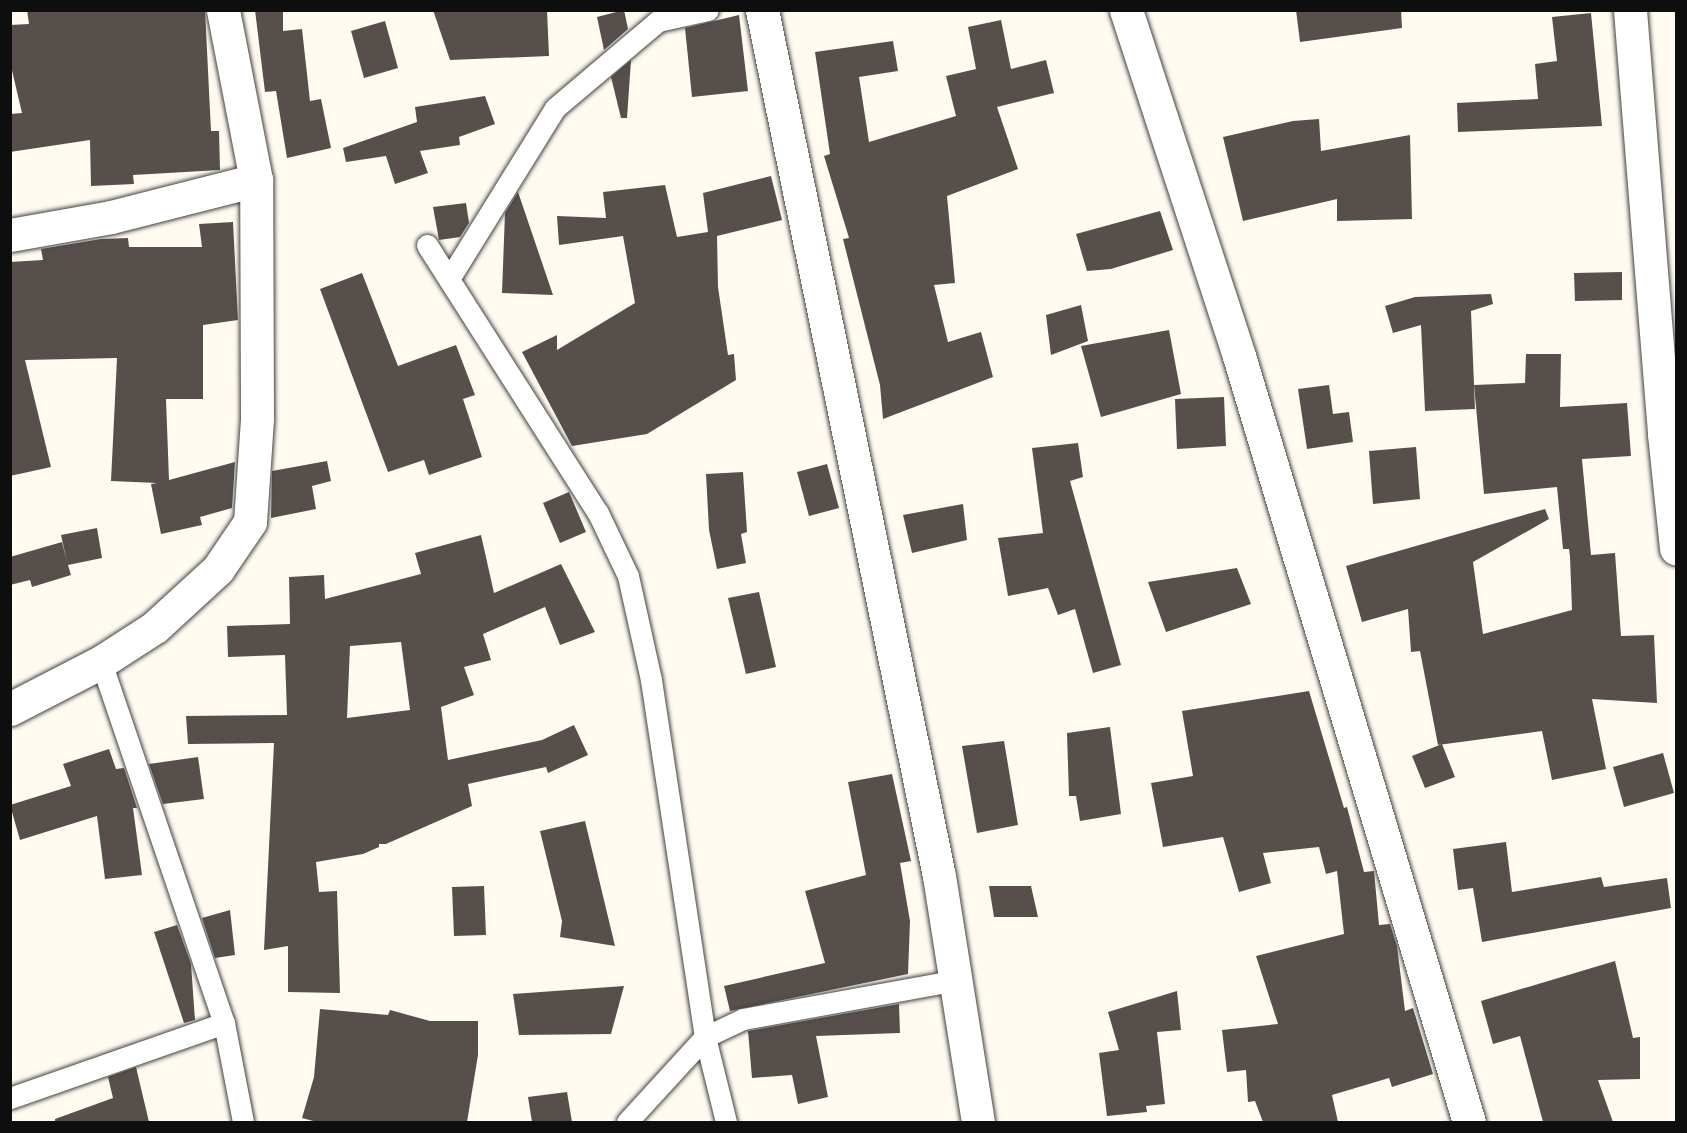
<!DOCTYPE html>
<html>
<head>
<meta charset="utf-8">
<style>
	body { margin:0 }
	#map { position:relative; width:1687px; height:1133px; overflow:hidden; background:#fffbf0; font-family:"Crimson Pro",serif }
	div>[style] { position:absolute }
	.building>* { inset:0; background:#574f4b }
	.roads { filter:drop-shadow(0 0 2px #414141) drop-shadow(0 0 2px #414141) }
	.lane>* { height:21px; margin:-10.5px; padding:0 10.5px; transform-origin:10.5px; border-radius:10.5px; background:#fff }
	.street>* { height:33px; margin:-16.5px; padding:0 16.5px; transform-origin:16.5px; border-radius:16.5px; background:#fff }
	span { translate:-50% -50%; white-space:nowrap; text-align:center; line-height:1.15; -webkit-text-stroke:6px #fff; paint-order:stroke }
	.frame { position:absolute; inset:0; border:12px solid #0e0e0e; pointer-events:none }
</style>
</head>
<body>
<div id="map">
	<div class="building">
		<i style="clip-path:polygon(27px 10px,205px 10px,211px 131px,219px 131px,220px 170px,133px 175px,134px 184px,91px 186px,90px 140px,10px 152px,10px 114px,22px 113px,10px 62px,10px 25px,29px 24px)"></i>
		<i style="clip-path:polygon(255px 10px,283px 10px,283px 31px,302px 29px,310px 101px,321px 99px,331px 148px,287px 158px,276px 91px,265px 92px)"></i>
		<i style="clip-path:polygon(433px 10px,547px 10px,549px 56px,450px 60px)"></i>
		<i style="clip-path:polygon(624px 10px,628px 29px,604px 50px,597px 17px)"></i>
		<i style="clip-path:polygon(1296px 10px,1401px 10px,1402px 28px,1300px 42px)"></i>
		<i style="clip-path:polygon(1591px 13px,1602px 126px,1458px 132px,1457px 103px,1538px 99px,1535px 64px,1557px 61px,1552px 17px)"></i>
		<i style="clip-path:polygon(739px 15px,748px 91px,692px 97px,685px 28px)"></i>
		<i style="clip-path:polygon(1001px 20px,1011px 69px,1046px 60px,1054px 93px,997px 107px,1018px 169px,947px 196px,955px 283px,934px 285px,948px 342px,981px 332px,993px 377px,883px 419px,880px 385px,843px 239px,849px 238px,824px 156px,830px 154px,815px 52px,893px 41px,898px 71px,859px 77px,869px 142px,956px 116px,946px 76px,976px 69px,968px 27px)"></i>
		<i style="clip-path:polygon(385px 21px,398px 68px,364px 78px,351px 31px)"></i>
		<i style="clip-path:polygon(631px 60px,627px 118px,621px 118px,611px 77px)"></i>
		<i style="clip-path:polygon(485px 96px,495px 124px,459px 137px,460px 145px,420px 151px,428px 173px,395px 184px,386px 156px,346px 162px,343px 148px,417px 122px,415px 107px)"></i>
		<i style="clip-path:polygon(1319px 119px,1321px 151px,1410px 135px,1412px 219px,1337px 221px,1337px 199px,1243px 221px,1223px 137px,1293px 121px)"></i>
		<i style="clip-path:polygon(771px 176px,782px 220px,717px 236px,718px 287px,728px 355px,734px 354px,736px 380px,647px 434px,572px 446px,522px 352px,557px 335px,557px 350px,635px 303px,623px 236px,559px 245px,557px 216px,606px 218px,603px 192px,665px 185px,677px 237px,708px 232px,703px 193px)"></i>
		<i style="clip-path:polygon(518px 192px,553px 295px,502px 293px,505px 213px)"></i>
		<i style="clip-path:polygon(466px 203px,469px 223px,460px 237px,439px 240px,433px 207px)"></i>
		<i style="clip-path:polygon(1160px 211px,1173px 250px,1111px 269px,1087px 271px,1076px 234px)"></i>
		<i style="clip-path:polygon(233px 222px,238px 320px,203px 325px,203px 399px,166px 399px,169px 480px,235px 462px,232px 508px,200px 517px,202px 525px,161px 534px,151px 484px,157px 483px,111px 481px,117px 358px,25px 360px,51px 467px,10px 476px,10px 262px,43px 260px,41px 249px,101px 239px,128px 238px,129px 247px,202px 247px,199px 224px)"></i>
		<i style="clip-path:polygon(1622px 272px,1622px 300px,1575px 301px,1574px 273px)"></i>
		<i style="clip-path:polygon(362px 273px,398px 366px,456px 345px,475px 395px,463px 399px,482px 457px,429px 475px,424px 460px,388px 472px,320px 289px)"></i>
		<i style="clip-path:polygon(1491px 294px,1493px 304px,1471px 311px,1475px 409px,1425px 411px,1421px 325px,1393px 333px,1385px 306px,1415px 297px)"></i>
		<i style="clip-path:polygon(1081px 305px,1088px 341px,1051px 355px,1046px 315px)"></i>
		<i style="clip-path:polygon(1169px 330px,1181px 394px,1101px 417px,1081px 346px)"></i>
		<i style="clip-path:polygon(1526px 354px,1561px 354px,1560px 407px,1627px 403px,1631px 456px,1582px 459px,1591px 555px,1615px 553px,1621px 636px,1654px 635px,1657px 703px,1592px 699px,1606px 769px,1552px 780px,1542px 731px,1438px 745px,1420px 651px,1411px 652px,1408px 609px,1362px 622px,1346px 566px,1545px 509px,1549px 519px,1473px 562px,1483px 634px,1572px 610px,1570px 557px,1569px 549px,1563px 549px,1557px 487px,1484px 494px,1474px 385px,1525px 383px)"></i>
		<i style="clip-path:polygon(1329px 385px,1333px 414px,1349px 412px,1353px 442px,1307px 449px,1298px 389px)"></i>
		<i style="clip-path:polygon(1224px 397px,1226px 446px,1177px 449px,1175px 399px)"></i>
		<i style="clip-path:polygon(1078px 443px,1083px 477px,1070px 481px,1121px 665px,1093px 673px,1075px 609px,1058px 615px,1048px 588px,1008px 596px,998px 538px,1043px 533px,1032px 448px)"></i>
		<i style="clip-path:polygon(1416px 447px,1420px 499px,1373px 504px,1369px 451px)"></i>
		<i style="clip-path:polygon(327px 461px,331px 481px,312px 486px,316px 509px,271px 518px,272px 471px)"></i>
		<i style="clip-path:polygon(827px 464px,839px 508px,809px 516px,797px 472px)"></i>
		<i style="clip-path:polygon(743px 472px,747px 532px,741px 534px,746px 563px,717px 569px,709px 530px,706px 474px)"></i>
		<i style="clip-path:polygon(569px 492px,586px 532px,560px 543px,543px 503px)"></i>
		<i style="clip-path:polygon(963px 504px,967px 540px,912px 553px,903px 515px)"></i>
		<i style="clip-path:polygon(97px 528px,102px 558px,68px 565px,71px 575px,32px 587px,30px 580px,10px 585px,10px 557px,62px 542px,67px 562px,61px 535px)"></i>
		<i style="clip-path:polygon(evenodd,481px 535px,494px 593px,561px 564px,595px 632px,560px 645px,545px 607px,483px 634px,491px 660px,464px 667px,474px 695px,441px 707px,448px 760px,542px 740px,574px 725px,588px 755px,548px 773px,546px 767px,468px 784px,472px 806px,386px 844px,379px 844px,379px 847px,363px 854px,316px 862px,319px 892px,337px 891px,340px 993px,288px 992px,288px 946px,264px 950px,274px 743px,188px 744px,186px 716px,287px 715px,285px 655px,228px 657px,227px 626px,290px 624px,289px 577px,324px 575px,325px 599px,421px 574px,415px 553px,481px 535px,401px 642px,410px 710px,347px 718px,350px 646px,401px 642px)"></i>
		<i style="clip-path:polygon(1237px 568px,1251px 604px,1166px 632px,1148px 582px)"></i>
		<i style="clip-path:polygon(759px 592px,776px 667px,746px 674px,728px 598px)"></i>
		<i style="clip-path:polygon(1309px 691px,1344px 808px,1347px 807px,1364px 872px,1374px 871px,1379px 925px,1390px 924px,1397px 946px,1405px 1011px,1413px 1008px,1433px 1074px,1392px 1087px,1389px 1078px,1332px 1095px,1338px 1122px,1263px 1122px,1255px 1101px,1248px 1102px,1246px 1070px,1227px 1072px,1222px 1030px,1278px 1024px,1256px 956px,1344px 934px,1337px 871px,1326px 874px,1319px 847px,1263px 853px,1271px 883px,1239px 892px,1223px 837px,1163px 847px,1151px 783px,1193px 776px,1182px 711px)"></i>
		<i style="clip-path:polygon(1110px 727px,1121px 814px,1080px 821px,1076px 796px,1069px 796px,1067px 733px)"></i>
		<i style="clip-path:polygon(1004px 741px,1018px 825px,977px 833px,962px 746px)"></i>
		<i style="clip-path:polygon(1442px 744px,1455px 777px,1425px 788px,1412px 756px)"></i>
		<i style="clip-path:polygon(109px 749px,116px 769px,124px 768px,137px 808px,133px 808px,142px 875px,105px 879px,97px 816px,20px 840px,10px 805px,71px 786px,63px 764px)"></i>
		<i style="clip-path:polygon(1663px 753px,1674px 793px,1624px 807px,1613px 767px)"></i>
		<i style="clip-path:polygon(198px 757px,204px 799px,163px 804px,149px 764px)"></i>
		<i style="clip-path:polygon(892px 774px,911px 861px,900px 863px,910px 921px,908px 974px,730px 1011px,724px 986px,825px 963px,805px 891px,866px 875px,848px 782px)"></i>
		<i style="clip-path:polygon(585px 821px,615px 946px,560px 937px,562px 921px,540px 831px)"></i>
		<i style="clip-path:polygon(1506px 842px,1512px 892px,1601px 877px,1604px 887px,1667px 878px,1671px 908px,1482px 942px,1473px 888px,1458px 890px,1453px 849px)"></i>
		<i style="clip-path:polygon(484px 886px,486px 935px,454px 936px,452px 887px)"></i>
		<i style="clip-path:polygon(989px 886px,1031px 886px,1038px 917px,994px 917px)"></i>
		<i style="clip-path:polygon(230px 910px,235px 955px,215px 958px,202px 918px)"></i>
		<i style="clip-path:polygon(177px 925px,191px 964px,195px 1020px,184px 1023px,154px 932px)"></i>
		<i style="clip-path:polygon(1615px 961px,1633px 1038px,1640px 1037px,1640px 1079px,1598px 1080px,1613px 1122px,1543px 1122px,1520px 1036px,1493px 1044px,1481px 1001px)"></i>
		<i style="clip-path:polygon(624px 986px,611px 1034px,519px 1035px,513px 994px)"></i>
		<i style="clip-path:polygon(1177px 991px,1181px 1030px,1157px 1032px,1165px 1104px,1146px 1106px,1147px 1112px,1107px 1116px,1099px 1053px,1119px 1050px,1108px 1012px)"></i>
		<i style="clip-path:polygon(899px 1004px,900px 1033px,816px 1036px,828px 1097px,798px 1104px,792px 1075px,752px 1078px,748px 1031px)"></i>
		<i style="clip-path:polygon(320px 1009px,388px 1015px,390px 1010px,430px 1021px,478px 1021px,478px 1055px,467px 1122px,317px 1122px,302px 1118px,314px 1077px)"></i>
		<i style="clip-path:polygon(136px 1067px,149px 1122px,55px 1122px,55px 1119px,113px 1098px,108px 1077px)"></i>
		<i style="clip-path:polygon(567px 1092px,572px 1122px,532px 1122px,528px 1097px)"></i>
	</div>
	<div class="roads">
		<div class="lane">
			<i style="left:427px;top:245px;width:318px;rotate:57.5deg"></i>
			<i style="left:598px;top:513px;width:70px;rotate:64.5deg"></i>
			<i style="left:628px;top:576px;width:107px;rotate:77.5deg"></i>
			<i style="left:651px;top:680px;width:361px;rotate:81.4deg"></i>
			<i style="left:705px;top:1037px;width:88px;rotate:76.1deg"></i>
			<i style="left:449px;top:279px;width:201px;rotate:-58.2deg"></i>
			<i style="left:555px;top:108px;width:135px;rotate:-40.2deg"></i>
			<i style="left:658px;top:21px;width:51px;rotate:-12.4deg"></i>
			<i style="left:101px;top:662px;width:381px;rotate:71.2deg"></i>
			<i style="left:224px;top:1023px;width:101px;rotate:79.1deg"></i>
			<i style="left:10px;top:1098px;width:227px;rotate:-19.3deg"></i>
			<i style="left:627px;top:1122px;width:115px;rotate:-47.5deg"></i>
			<i style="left:705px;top:1037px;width:42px;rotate:-25.3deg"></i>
			<i style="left:743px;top:1019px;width:213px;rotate:-10.3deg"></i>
		</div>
		<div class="street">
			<i style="left:762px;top:10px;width:884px;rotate:78.45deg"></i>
			<i style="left:939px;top:876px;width:249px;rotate:81deg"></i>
			<i style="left:1126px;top:10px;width:364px;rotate:71.9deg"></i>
			<i style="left:1239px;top:356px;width:800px;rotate:73.29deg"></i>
			<i style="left:1630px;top:10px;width:425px;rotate:85.4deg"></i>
			<i style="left:1664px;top:434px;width:115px;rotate:84deg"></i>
			<i style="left:10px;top:235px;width:103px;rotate:-10.1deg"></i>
			<i style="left:111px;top:217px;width:150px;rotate:-14.3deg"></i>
			<i style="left:10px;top:709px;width:102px;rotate:-27.3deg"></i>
			<i style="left:101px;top:662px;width:64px;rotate:-32.9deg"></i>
			<i style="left:155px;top:627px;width:86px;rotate:-42.6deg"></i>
			<i style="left:218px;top:569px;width:57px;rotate:-55.8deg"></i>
			<i style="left:250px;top:522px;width:104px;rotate:-86.1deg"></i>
			<i style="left:257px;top:418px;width:238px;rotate:-90.2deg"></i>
			<i style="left:256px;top:180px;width:173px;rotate:-101deg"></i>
		</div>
	</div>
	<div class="frame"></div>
</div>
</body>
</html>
